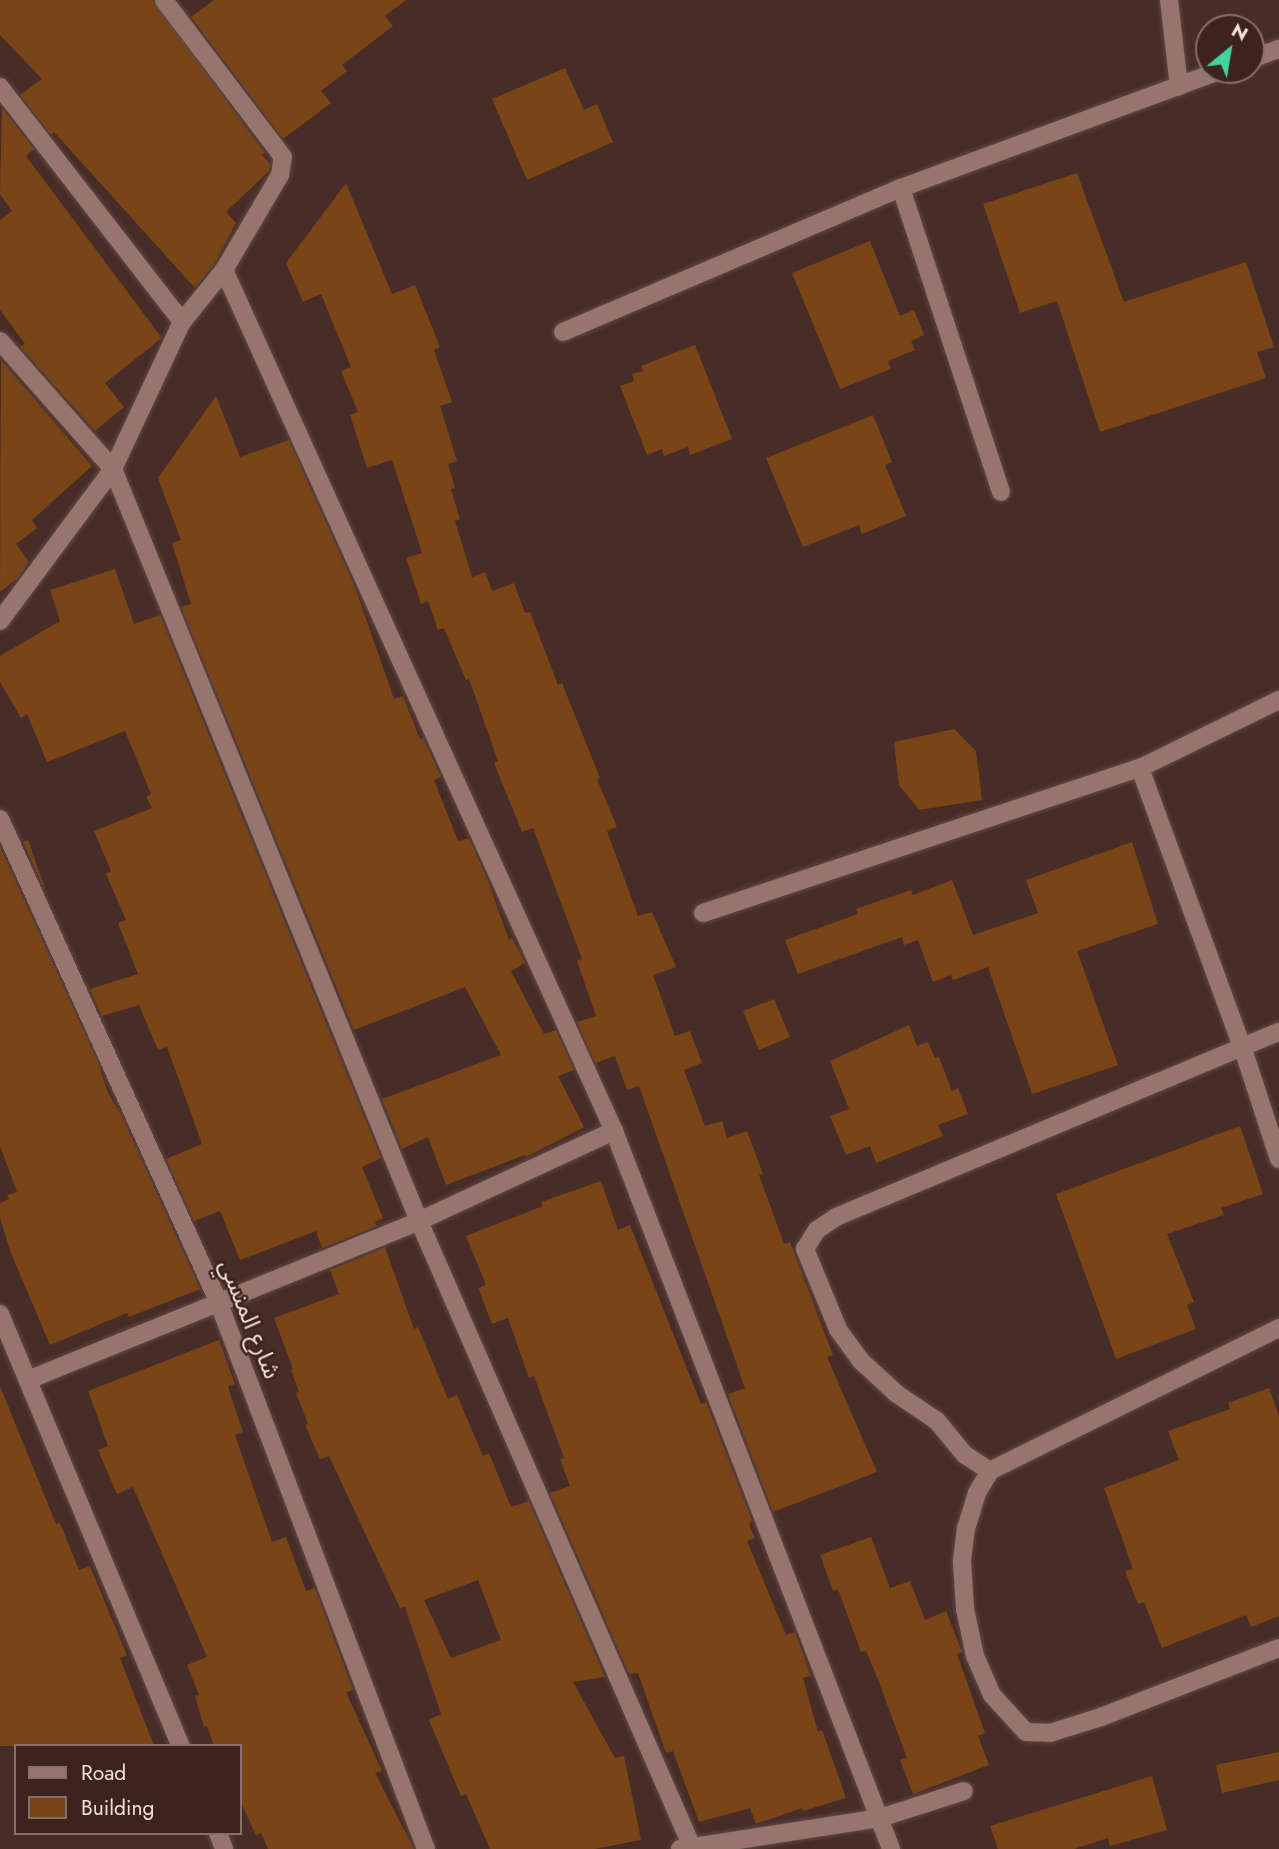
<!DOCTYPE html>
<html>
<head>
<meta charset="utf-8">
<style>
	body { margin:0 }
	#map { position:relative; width:1279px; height:1849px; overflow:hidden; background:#482c27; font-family:Jost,"Noto Sans Arabic",sans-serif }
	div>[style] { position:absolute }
	.building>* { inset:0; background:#794516 }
	.roads { filter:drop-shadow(0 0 2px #614945) drop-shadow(0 0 2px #614945) }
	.minor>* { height:18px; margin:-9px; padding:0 9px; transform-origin:9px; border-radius:9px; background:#96756f }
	span { translate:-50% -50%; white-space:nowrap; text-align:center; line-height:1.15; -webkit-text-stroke:5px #3d221d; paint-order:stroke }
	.street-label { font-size:24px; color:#f4e1de }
	.legend { position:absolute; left:14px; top:1744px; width:228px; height:91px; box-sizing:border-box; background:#3d221d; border:2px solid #866e6a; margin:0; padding:9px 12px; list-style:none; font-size:21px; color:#f4e1de }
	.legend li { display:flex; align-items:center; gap:14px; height:35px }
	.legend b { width:35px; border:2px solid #866e6a }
	.north { position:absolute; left:1195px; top:14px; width:70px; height:70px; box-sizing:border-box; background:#3d221d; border:2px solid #866e6a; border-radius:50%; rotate:30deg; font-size:19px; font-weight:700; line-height:28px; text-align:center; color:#f4e1de }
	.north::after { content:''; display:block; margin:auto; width:24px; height:32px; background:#42d4a1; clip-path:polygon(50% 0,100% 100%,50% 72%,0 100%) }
</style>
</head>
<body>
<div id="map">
	<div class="building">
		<i style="clip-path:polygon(0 0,153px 0,265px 153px,262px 155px,270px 164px,269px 171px,226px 212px,236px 223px,215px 263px,195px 288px,54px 132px,51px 135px,20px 95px,42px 79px,0 35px)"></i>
		<i style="clip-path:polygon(214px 0,406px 0,385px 16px,393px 26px,342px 65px,347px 71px,321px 91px,331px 103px,283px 139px,191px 17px)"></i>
		<i style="clip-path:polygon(565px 68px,584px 110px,597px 104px,613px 142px,527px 180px,492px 99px)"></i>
		<i style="clip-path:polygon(2px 108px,34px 149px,26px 156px,162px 338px,105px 383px,124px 407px,95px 431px,20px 347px,25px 344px,0 310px,0 220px,12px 211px,0 194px)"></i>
		<i style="clip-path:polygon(1077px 173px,1124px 302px,1246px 262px,1274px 347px,1257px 352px,1266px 378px,1100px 432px,1057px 301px,1020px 313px,983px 204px)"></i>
		<i style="clip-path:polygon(346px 183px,392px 294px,415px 285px,440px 347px,434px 350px,452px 402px,440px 406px,457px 461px,448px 464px,455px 488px,451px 489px,460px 519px,455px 521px,472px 577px,485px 572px,492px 591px,514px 583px,525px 613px,530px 612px,558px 685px,562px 683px,600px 778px,597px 779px,617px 827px,607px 831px,638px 916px,652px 912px,676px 967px,653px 975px,675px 1036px,690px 1031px,702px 1063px,684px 1070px,705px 1126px,722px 1121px,727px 1138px,747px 1131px,763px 1174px,759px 1175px,784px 1244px,790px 1242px,833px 1355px,827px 1357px,877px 1472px,773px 1512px,728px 1394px,745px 1388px,639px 1086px,627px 1090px,615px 1056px,595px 1063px,577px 1022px,596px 1016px,577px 961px,582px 959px,533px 828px,522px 832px,494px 763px,498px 761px,469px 679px,466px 680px,444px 628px,438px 630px,428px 601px,421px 604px,406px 558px,422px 553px,392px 460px,367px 468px,350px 415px,358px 412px,341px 371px,351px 367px,321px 294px,303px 302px,286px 263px)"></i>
		<i style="clip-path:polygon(870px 241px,900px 316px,914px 310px,924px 335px,911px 341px,915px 350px,888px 361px,891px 369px,840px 389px,792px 273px)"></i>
		<i style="clip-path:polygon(695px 345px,732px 439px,690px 455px,688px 447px,664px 456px,662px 449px,647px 455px,620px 386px,634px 381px,632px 374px,643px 371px,641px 366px)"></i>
		<i style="clip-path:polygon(1px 360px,92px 466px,32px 520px,37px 528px,16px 544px,29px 562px,17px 579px,0 592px)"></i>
		<i style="clip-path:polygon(216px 396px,240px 457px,289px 440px,355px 587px,394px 699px,403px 696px,420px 739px,423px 738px,441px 777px,434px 780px,458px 841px,469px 838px,488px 881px,509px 940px,512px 938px,525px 963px,511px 971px,544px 1034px,556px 1030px,574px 1070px,558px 1076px,584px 1127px,526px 1157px,525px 1155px,446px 1185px,428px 1137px,402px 1149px,382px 1099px,501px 1055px,465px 987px,354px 1030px,181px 607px,191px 604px,172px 543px,181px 540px,158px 478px)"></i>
		<i style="clip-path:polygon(873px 415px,892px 462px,885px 465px,906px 516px,862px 534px,859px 525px,803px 547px,766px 458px)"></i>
		<i style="clip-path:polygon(115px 569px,134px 624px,160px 615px,381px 1158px,362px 1167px,383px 1218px,375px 1222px,377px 1226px,322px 1248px,316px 1231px,240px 1260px,220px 1211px,194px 1221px,166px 1159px,202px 1144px,167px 1047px,158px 1050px,139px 1005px,102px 1016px,90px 989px,138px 974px,118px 923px,126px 920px,106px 874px,111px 871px,94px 831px,152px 808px,146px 797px,151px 794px,125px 731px,47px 762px,27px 714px,21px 718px,0 682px,0 656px,60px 621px,50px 590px)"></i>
		<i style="clip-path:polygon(954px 729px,976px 751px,982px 800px,919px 810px,899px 785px,894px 742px)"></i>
		<i style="clip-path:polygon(28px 840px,45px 888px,44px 888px,23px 842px)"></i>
		<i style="clip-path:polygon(1132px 842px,1158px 924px,1077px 951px,1118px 1065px,1032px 1094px,988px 967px,953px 980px,951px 975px,933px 982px,918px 940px,904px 945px,902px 937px,798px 974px,785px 940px,858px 914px,856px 909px,911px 890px,913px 895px,952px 880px,973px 935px,1038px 913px,1026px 880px)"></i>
		<i style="clip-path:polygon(0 847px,98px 1062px,108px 1093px,121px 1114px,200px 1289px,129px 1317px,127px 1313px,50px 1345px,11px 1253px,0 1218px,0 1203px,9px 1199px,7px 1195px,17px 1192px,0 1146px)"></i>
		<i style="clip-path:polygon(774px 999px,790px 1037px,759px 1050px,743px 1011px)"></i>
		<i style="clip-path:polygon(909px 1025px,917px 1046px,928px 1042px,935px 1058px,939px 1057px,952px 1091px,958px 1088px,968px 1114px,938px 1125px,943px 1136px,876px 1163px,870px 1146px,846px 1155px,830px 1116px,849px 1109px,830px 1061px)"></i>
		<i style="clip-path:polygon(1240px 1126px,1263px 1194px,1221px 1208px,1224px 1215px,1167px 1234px,1194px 1302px,1187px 1305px,1196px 1329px,1116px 1359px,1056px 1194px)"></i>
		<i style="clip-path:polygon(601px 1181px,618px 1230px,630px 1225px,701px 1404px,706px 1402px,752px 1520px,749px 1525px,755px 1538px,747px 1541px,786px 1635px,795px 1632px,811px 1676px,803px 1678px,818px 1732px,822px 1730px,846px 1798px,803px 1811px,802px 1808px,756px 1824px,750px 1808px,699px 1822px,673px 1751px,666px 1753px,638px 1673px,629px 1674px,550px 1493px,570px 1486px,560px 1459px,564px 1458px,534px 1376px,529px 1378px,508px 1318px,492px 1324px,478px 1288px,486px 1285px,466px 1236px,543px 1206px,541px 1202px)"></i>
		<i style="clip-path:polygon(evenodd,385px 1247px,414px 1329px,418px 1327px,448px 1399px,457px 1395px,483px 1456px,489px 1453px,511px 1507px,529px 1501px,605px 1677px,573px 1682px,615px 1758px,624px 1756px,641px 1840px,594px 1849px,490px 1849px,466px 1794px,461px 1796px,429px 1720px,441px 1714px,405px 1607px,400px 1608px,329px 1456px,320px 1459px,305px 1425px,308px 1424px,296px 1393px,299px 1392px,291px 1370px,293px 1369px,274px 1318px,339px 1294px,330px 1270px,385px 1247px,478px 1580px,501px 1640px,451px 1658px,424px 1600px,478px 1580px)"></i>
		<i style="clip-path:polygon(219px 1340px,235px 1384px,228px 1387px,243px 1432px,235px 1435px,272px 1542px,286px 1537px,306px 1591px,315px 1588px,353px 1690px,346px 1692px,382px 1771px,375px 1773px,414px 1849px,268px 1849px,261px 1833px,256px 1835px,240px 1801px,240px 1746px,214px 1746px,207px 1726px,204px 1727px,195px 1696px,199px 1695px,187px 1665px,207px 1657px,133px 1487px,117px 1494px,98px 1450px,108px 1446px,88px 1391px)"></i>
		<i style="clip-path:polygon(0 1386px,56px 1524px,60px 1523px,79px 1570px,90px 1566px,127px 1655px,120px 1658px,154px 1746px,0 1746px)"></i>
		<i style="clip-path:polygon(1269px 1388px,1279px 1416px,1279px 1616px,1251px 1627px,1246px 1615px,1162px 1648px,1144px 1602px,1138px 1604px,1125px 1571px,1133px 1569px,1104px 1488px,1179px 1460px,1168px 1431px,1230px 1409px,1228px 1403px)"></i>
		<i style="clip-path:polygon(871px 1537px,890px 1588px,910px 1581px,925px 1620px,946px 1611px,962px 1652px,957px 1654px,985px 1733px,978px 1736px,989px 1765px,913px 1794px,900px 1760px,907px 1758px,877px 1677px,866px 1651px,861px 1652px,838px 1589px,833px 1591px,820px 1555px)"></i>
		<i style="clip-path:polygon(1279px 1752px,1279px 1780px,1222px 1793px,1216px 1765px)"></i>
		<i style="clip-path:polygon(1152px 1776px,1167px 1830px,1110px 1846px,1108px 1838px,1074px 1849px,998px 1849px,990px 1826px)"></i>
	</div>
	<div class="roads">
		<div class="minor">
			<i style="left:1169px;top:0;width:87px;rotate:83.4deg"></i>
			<i style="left:1251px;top:59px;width:30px;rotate:-20deg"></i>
			<i style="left:0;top:87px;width:297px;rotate:52.2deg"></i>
			<i style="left:901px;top:188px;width:320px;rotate:71.8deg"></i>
			<i style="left:224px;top:270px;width:945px;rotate:65.63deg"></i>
			<i style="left:614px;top:1131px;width:770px;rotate:68.9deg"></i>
			<i style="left:563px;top:332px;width:367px;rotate:-23.1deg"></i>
			<i style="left:901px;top:188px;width:342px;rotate:-20.2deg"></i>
			<i style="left:0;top:341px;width:171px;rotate:48.6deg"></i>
			<i style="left:113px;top:469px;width:812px;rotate:67.86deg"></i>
			<i style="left:419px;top:1221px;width:683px;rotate:66.44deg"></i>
			<i style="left:0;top:621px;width:189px;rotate:-53.4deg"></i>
			<i style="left:113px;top:469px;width:162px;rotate:-64.9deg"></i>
			<i style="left:182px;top:322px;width:67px;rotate:-51.1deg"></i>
			<i style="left:224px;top:270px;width:110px;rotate:-59.5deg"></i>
			<i style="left:280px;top:175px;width:18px;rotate:-81deg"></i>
			<i style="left:283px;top:157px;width:197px;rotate:-127.2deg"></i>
			<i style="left:1140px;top:768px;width:296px;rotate:69.9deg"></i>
			<i style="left:1242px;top:1046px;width:119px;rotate:71.9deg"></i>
			<i style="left:0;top:819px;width:529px;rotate:65.66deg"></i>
			<i style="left:218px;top:1301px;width:586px;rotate:69.22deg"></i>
			<i style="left:703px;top:913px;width:460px;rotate:-18.4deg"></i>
			<i style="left:1140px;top:768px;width:155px;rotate:-26.1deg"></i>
			<i style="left:0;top:1314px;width:468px;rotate:67.3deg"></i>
			<i style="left:1279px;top:1328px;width:322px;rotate:153.7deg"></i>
			<i style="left:990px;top:1471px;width:26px;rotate:121deg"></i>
			<i style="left:977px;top:1493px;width:37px;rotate:107deg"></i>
			<i style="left:966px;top:1528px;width:34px;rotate:97deg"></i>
			<i style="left:962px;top:1562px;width:47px;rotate:86.3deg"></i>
			<i style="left:965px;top:1609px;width:48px;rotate:78deg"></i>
			<i style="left:975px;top:1656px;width:43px;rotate:66.4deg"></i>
			<i style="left:992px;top:1695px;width:50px;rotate:47.4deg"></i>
			<i style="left:1026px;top:1732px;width:24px;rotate:2deg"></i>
			<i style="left:1050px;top:1733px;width:53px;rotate:-17.4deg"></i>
			<i style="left:1101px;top:1717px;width:191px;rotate:-21.2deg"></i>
			<i style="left:28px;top:1380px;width:422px;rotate:-22.1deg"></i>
			<i style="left:419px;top:1221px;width:215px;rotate:-24.8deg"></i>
			<i style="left:990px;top:1471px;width:30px;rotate:-147deg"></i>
			<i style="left:965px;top:1455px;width:44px;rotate:-129.5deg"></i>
			<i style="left:937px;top:1421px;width:48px;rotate:-146deg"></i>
			<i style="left:897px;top:1394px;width:49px;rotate:-137.5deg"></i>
			<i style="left:861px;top:1361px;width:39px;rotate:-126deg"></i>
			<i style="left:838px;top:1329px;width:87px;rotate:-112.4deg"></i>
			<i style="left:805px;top:1249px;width:22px;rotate:-58deg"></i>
			<i style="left:817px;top:1230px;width:23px;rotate:-34deg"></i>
			<i style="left:836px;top:1217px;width:480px;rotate:-22.7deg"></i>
			<i style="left:218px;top:1833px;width:17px;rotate:69deg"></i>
			<i style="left:680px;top:1849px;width:202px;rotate:-8.8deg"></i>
			<i style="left:880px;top:1818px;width:88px;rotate:-17.8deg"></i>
		</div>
	</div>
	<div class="street-label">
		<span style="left:250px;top:1319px;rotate:68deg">شارع المنسي</span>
	</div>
	<ul class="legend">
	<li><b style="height:9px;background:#96756f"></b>Road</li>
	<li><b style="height:19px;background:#794516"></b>Building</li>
	</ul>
	<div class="north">N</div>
</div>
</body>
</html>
